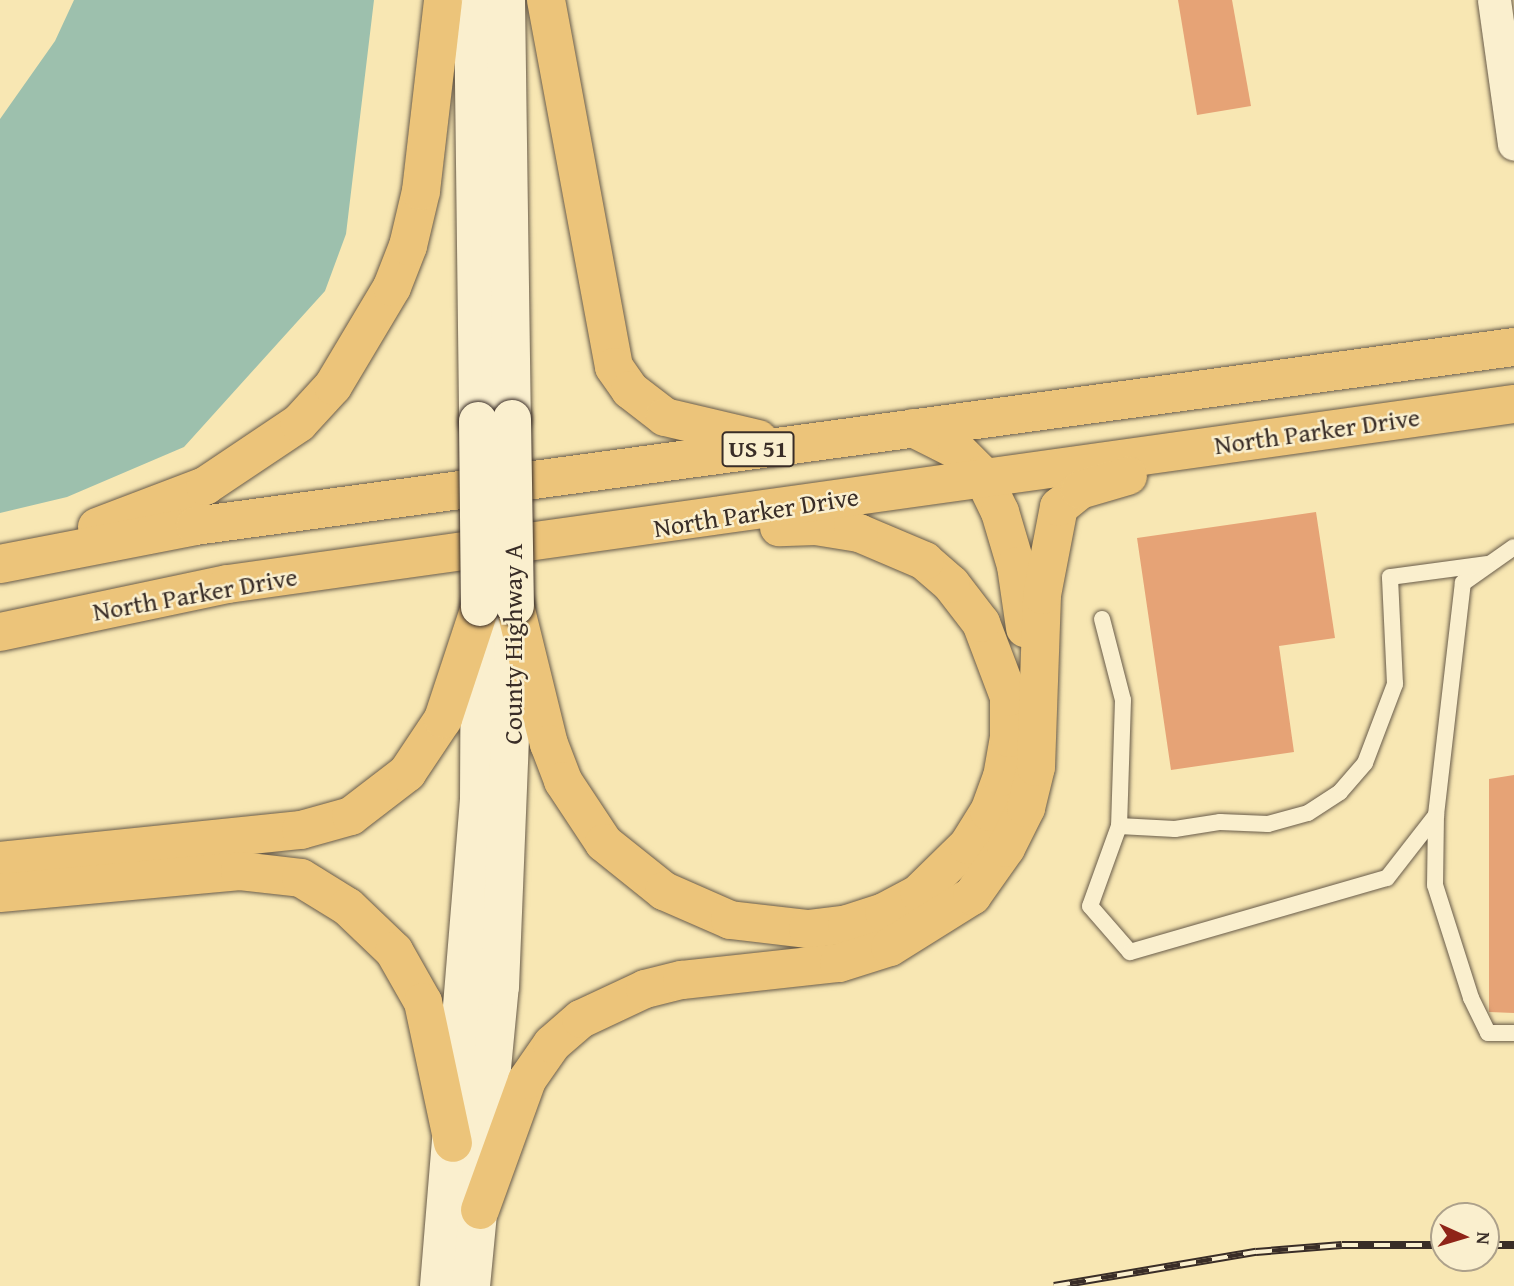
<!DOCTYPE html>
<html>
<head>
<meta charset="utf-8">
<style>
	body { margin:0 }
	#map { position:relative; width:1514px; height:1286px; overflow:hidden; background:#f8e7b3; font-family:"Gentium Book Plus",serif }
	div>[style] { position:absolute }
	.water>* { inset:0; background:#9dc0ad }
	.building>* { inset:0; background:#e6a376 }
	.roads { filter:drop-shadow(0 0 2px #695c4a) drop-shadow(0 0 2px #695c4a) }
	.service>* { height:16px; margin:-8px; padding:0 8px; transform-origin:8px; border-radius:8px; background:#faefce }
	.minor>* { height:33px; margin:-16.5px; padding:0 16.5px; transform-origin:16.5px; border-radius:16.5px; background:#faefce }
	.secondary>* { height:38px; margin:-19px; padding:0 19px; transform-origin:19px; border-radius:19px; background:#faefce }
	.primary>* { height:38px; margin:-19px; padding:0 19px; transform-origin:19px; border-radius:19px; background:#ecc47a }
	.rail>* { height:8px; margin-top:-4px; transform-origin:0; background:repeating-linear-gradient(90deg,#faefce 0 16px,#392d27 0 32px); box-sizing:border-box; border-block:2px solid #392d27 }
	.bridges { filter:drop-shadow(0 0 2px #392d27) drop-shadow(0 0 2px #392d27) }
	.secondary-bridge>* { height:38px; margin:-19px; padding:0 19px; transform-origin:19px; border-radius:19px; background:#faefce }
	span { translate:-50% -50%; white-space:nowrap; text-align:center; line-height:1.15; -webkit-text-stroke:5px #faefce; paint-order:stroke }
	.shield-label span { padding:2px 5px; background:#faefce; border:2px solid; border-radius:5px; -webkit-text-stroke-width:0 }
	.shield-label { font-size:24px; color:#392d27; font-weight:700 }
	.street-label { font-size:26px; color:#392d27 }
	.north { position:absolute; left:1430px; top:1202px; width:70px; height:70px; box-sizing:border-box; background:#faefce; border:2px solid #ada18b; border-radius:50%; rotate:94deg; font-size:19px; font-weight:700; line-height:28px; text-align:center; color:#392d27 }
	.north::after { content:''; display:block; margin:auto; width:24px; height:32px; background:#8f2418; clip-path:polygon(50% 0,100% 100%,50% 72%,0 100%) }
</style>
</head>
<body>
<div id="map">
	<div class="water">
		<i style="clip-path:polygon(74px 0,374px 0,346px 234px,325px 291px,184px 447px,67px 497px,0 513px,0 119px,55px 41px)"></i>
	</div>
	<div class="building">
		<i style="clip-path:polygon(1178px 0,1232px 0,1251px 106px,1197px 115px)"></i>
		<i style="clip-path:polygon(1316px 512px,1335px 638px,1279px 646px,1294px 752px,1171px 770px,1137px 538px)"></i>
		<i style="clip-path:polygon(1514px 775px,1514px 1013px,1489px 1012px,1489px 779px)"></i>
	</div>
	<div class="roads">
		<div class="service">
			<i style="left:1102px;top:619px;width:84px;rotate:75.5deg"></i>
			<i style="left:1123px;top:700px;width:126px;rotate:91.8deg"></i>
			<i style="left:1119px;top:826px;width:85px;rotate:109.9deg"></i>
			<i style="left:1090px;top:906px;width:61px;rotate:49deg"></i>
			<i style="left:1130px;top:952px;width:267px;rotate:-16.1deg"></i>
			<i style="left:1387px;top:878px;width:80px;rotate:-52.1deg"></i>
			<i style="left:1436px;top:815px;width:234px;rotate:-83.4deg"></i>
			<i style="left:1463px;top:583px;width:62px;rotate:-35.2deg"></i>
			<i style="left:1436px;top:815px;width:70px;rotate:90.8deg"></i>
			<i style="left:1435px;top:885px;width:119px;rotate:72.3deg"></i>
			<i style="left:1471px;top:998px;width:39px;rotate:64deg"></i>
			<i style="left:1488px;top:1033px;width:26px"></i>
			<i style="left:1119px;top:826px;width:56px;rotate:3.1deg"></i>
			<i style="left:1175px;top:829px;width:46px;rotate:-8.8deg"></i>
			<i style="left:1220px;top:822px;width:48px;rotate:2.4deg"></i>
			<i style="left:1268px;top:824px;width:41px;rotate:-15.4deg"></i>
			<i style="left:1308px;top:813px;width:38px;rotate:-33deg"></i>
			<i style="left:1340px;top:792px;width:38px;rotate:-49deg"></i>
			<i style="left:1365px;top:763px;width:85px;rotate:-69.2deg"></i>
			<i style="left:1395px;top:684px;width:107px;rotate:-92.7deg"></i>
			<i style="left:1390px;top:577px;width:98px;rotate:-7.6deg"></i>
		</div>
		<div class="minor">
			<i style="left:1494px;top:0;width:145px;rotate:82.1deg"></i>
		</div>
		<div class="secondary">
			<i style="left:473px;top:0;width:421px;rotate:89.3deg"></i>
			<i style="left:506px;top:0;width:419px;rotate:89.2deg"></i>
			<i style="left:439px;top:1286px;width:489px;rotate:-85.3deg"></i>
			<i style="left:479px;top:799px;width:183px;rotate:-89.7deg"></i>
			<i style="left:471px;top:1286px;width:300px;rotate:-84.5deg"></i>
			<i style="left:500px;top:987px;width:355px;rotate:-87.7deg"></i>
		</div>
		<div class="primary">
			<i style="left:546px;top:0;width:373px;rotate:79.5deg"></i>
			<i style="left:614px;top:367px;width:28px;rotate:55deg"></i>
			<i style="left:630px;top:390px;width:44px;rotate:37.6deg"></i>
			<i style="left:665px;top:417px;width:96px;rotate:13.3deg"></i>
			<i style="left:913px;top:428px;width:49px;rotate:26.6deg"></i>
			<i style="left:957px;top:450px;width:35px;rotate:45deg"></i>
			<i style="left:982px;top:475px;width:41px;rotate:64.1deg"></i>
			<i style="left:1000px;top:512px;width:56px;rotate:73.5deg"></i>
			<i style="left:1016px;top:566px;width:63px;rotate:81.7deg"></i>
			<i style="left:97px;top:527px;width:116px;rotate:-20.8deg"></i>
			<i style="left:205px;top:486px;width:113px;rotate:-33.8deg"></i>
			<i style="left:299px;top:423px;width:50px;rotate:-47.4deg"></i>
			<i style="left:333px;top:386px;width:115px;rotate:-59.2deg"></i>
			<i style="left:392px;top:287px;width:44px;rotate:-68.7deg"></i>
			<i style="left:408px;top:246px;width:57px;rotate:-76.7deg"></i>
			<i style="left:421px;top:191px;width:192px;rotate:-83.4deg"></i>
			<i style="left:0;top:564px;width:199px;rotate:-11deg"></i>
			<i style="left:195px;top:526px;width:1331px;rotate:-7.73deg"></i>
			<i style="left:515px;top:606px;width:142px;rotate:76.2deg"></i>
			<i style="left:549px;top:744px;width:40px;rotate:69deg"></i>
			<i style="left:563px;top:781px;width:74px;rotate:56.5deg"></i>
			<i style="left:604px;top:843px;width:77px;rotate:38.7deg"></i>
			<i style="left:664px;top:891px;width:72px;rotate:23.7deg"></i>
			<i style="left:730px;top:920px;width:79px;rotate:6.6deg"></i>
			<i style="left:808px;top:929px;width:39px;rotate:-7deg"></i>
			<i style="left:847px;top:924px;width:39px;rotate:-18deg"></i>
			<i style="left:884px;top:912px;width:40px;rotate:-28deg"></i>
			<i style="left:919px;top:893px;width:69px;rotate:-44.4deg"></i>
			<i style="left:968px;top:845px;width:39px;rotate:-58deg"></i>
			<i style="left:989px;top:812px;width:37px;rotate:-70deg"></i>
			<i style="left:1002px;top:777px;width:40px;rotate:-80deg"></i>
			<i style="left:1009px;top:738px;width:41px;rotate:-90deg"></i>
			<i style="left:1009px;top:697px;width:79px;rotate:-110.7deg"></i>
			<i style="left:981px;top:623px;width:49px;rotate:-127.6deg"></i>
			<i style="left:951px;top:584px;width:35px;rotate:-139deg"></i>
			<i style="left:925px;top:561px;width:72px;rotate:-157deg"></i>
			<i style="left:859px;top:533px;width:44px;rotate:-170.8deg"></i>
			<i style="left:816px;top:526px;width:37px;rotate:178deg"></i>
			<i style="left:0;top:632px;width:233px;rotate:-11.9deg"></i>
			<i style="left:228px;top:584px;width:1299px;rotate:-7.97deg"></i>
			<i style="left:0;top:861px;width:303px;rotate:-5.9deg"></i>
			<i style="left:301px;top:830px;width:52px;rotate:-15.6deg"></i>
			<i style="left:351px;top:816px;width:71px;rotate:-37.5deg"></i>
			<i style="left:407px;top:773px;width:65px;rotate:-56.3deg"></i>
			<i style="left:443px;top:719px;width:118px;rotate:-71.7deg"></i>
			<i style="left:0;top:893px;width:241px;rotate:-5.2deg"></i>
			<i style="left:240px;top:871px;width:61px;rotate:6.5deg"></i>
			<i style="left:301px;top:878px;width:55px;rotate:31.7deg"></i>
			<i style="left:348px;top:907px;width:64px;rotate:43.7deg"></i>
			<i style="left:394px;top:951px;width:59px;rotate:60.4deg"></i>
			<i style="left:423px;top:1002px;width:144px;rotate:78deg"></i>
			<i style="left:480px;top:1210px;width:138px;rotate:-70.1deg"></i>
			<i style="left:527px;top:1080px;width:44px;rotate:-55.2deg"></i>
			<i style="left:552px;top:1044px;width:38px;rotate:-41deg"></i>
			<i style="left:581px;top:1019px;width:71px;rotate:-25.1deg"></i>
			<i style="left:645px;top:989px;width:38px;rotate:-14deg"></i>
			<i style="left:682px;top:980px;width:158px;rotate:-6.2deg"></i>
			<i style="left:839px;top:963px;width:53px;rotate:-17.4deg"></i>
			<i style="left:890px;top:947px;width:97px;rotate:-31.9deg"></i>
			<i style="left:972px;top:896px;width:59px;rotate:-54.7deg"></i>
			<i style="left:1006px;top:848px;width:45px;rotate:-63.4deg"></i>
			<i style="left:1026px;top:808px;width:42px;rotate:-76.3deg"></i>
			<i style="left:1036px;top:767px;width:172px;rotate:-88deg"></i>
			<i style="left:1042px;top:595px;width:90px;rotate:-79.1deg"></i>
			<i style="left:1059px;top:507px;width:27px;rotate:-39deg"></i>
			<i style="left:1080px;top:490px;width:50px;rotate:-16.3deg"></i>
		</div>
	</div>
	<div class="rail">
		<i style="left:1486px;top:1245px;width:28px"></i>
		<i style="left:1054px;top:1286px;width:205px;rotate:-9.6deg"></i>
		<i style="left:1256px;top:1252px;width:86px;rotate:-4.7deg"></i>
		<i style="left:1342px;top:1245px;width:102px"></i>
	</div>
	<div class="bridges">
		<div class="secondary-bridge">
			<i style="left:512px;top:419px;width:187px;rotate:89.1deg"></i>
			<i style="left:478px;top:421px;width:186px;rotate:89.4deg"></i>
		</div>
	</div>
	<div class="shield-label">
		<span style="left:758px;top:449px">US 51</span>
	</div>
	<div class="street-label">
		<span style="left:1317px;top:431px;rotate:-8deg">North Parker Drive</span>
		<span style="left:756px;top:512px;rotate:-9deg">North Parker Drive</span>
		<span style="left:195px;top:594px;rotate:-10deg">North Parker Drive</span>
		<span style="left:513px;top:644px;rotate:-90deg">County Highway A</span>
	</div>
	<div class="north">N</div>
</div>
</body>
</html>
